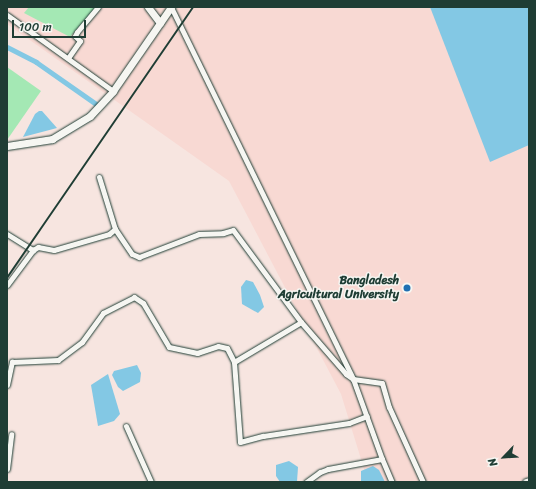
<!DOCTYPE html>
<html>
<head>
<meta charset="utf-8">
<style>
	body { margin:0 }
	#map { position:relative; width:536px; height:489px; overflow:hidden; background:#f7e5e0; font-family:Sriracha,sans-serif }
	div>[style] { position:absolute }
	.built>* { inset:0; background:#f8d9d3 }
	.green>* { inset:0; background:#a4e8b4 }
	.water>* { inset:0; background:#83c8e4 }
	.canal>* { height:5px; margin:-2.5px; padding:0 2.5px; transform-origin:2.5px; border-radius:2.5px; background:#83c8e4 }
	.roads { filter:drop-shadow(0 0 1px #1f3d34) drop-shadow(0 0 1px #1f3d34) }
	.street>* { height:5px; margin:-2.5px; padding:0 2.5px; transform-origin:2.5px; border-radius:2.5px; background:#f6f6f2 }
	.secondary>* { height:7px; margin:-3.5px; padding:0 3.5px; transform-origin:3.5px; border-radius:3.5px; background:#f6f6f2 }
	.rail>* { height:1.5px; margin:-0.75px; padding:0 0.75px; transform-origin:0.75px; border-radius:0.75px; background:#1f3d34 }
	.dots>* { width:11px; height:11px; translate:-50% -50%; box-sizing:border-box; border:2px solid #f6f6f2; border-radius:50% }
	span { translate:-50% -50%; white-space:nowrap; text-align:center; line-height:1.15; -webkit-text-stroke:3px #f6f6f2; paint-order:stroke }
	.poi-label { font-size:12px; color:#1f3d34; font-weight:700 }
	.right { translate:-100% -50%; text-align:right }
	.frame { position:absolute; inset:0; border:8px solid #1f3d34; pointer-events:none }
	.north { position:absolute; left:484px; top:437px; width:40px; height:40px; -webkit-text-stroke:3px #f6f6f2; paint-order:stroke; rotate:245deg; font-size:11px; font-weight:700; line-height:16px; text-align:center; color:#1f3d34 }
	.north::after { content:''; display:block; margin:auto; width:14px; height:18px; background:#1f3d34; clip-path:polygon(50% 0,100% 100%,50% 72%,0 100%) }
	.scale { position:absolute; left:12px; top:20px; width:74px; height:18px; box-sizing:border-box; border:2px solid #1f3d34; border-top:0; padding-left:5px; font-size:12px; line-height:14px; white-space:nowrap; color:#1f3d34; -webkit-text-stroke:3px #f6f6f2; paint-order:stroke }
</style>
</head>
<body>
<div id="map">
	<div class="built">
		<i style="clip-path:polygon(7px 7px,529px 7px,529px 482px,368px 482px,341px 394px,229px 181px,7px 24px)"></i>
	</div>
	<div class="green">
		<i style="clip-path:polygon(29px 7px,96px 7px,70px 37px,24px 13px)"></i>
		<i style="clip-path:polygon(7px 67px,41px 91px,7px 140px)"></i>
	</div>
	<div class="water">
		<i style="clip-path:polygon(430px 7px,529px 7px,529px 145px,490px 162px)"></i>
		<i style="clip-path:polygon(39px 111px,42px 111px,57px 128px,23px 137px,35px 114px)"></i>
		<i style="clip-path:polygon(246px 280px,253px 282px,260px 295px,264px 307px,258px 313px,242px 304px,241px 287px)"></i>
		<i style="clip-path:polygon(137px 365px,141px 373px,140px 382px,123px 391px,118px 387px,112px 375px,114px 371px)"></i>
		<i style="clip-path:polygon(108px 374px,120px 414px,114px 421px,98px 426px,91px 385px)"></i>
		<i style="clip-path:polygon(289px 461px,298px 467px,297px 482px,280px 482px,276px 476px,276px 465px)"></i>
		<i style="clip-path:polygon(373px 466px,379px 470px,385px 482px,361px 482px,361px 471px)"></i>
	</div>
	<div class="canal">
		<i style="left:7px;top:47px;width:33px;rotate:27deg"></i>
		<i style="left:36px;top:62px;width:73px;rotate:35deg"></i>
	</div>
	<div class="roads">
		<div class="street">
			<i style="left:171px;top:7px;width:414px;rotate:63.9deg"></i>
			<i style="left:353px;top:379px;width:29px;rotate:8deg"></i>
			<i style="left:382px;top:383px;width:25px;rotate:74deg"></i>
			<i style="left:389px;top:407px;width:82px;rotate:65.6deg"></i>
			<i style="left:7px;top:15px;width:130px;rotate:35.6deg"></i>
			<i style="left:68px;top:58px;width:21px;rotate:-55deg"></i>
			<i style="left:80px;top:41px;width:7px;rotate:-135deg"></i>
			<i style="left:75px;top:36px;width:4px;rotate:-63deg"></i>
			<i style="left:77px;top:32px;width:33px;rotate:-50deg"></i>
			<i style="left:99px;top:177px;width:54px;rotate:72.9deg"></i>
			<i style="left:7px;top:234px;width:31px;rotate:32deg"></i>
			<i style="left:7px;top:285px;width:44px;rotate:-53.4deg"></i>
			<i style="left:33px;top:250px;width:6px;rotate:-31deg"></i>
			<i style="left:38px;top:247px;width:16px;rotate:11deg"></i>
			<i style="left:54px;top:250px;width:57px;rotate:-16.2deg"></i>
			<i style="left:109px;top:234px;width:8px;rotate:-40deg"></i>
			<i style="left:115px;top:229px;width:30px;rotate:56deg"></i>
			<i style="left:132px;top:254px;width:8px;rotate:23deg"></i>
			<i style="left:139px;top:257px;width:64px;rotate:-21deg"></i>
			<i style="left:199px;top:234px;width:24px;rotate:-2deg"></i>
			<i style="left:223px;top:233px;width:10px;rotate:-17deg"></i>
			<i style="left:233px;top:230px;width:114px;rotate:53.5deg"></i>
			<i style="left:301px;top:322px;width:69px;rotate:49.1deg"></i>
			<i style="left:346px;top:374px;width:9px;rotate:36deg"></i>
			<i style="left:353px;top:379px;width:85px;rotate:70.1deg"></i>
			<i style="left:382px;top:459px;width:55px;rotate:169.5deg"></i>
			<i style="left:328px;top:469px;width:9px;rotate:159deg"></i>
			<i style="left:320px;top:472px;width:17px;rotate:144deg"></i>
			<i style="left:234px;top:362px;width:80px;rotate:85.7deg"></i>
			<i style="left:240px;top:442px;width:24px;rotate:-15deg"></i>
			<i style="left:263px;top:436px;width:87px;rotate:-8.6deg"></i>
			<i style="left:349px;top:423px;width:19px;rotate:-21deg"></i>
			<i style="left:7px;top:385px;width:24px;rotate:-78deg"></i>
			<i style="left:12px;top:362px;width:46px;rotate:-2.5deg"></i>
			<i style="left:58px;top:360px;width:30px;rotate:-37deg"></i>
			<i style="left:82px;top:342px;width:36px;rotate:-54deg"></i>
			<i style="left:103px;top:313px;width:35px;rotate:-27deg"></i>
			<i style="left:134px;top:297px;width:11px;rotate:34deg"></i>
			<i style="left:143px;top:303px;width:51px;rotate:59.4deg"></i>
			<i style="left:169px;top:347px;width:29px;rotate:12deg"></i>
			<i style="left:197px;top:353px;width:22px;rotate:-18deg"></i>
			<i style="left:218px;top:346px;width:9px;rotate:13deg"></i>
			<i style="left:227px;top:348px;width:16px;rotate:63deg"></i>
			<i style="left:234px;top:362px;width:78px;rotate:-30.8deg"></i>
			<i style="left:126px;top:426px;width:61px;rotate:65.9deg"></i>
			<i style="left:382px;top:459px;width:25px;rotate:67deg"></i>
			<i style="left:7px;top:469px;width:35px;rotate:-83deg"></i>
		</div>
		<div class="secondary">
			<i style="left:148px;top:7px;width:20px;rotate:53deg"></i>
			<i style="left:7px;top:146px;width:46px;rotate:-8.8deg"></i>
			<i style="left:52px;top:139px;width:44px;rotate:-31.2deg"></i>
			<i style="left:90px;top:116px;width:34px;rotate:-47deg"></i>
			<i style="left:113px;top:91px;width:102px;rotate:-55.4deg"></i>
			<i style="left:526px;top:482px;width:3px;rotate:-18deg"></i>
		</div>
	</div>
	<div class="rail">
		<i style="left:7px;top:278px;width:329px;rotate:-55.5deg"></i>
	</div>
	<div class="dots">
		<i style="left:407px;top:288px;background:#1f6fb2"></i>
	</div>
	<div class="poi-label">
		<span class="right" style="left:399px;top:288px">Bangladesh<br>Agricultural University</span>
	</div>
	<div class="frame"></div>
	<div class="north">N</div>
	<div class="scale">100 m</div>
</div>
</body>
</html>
